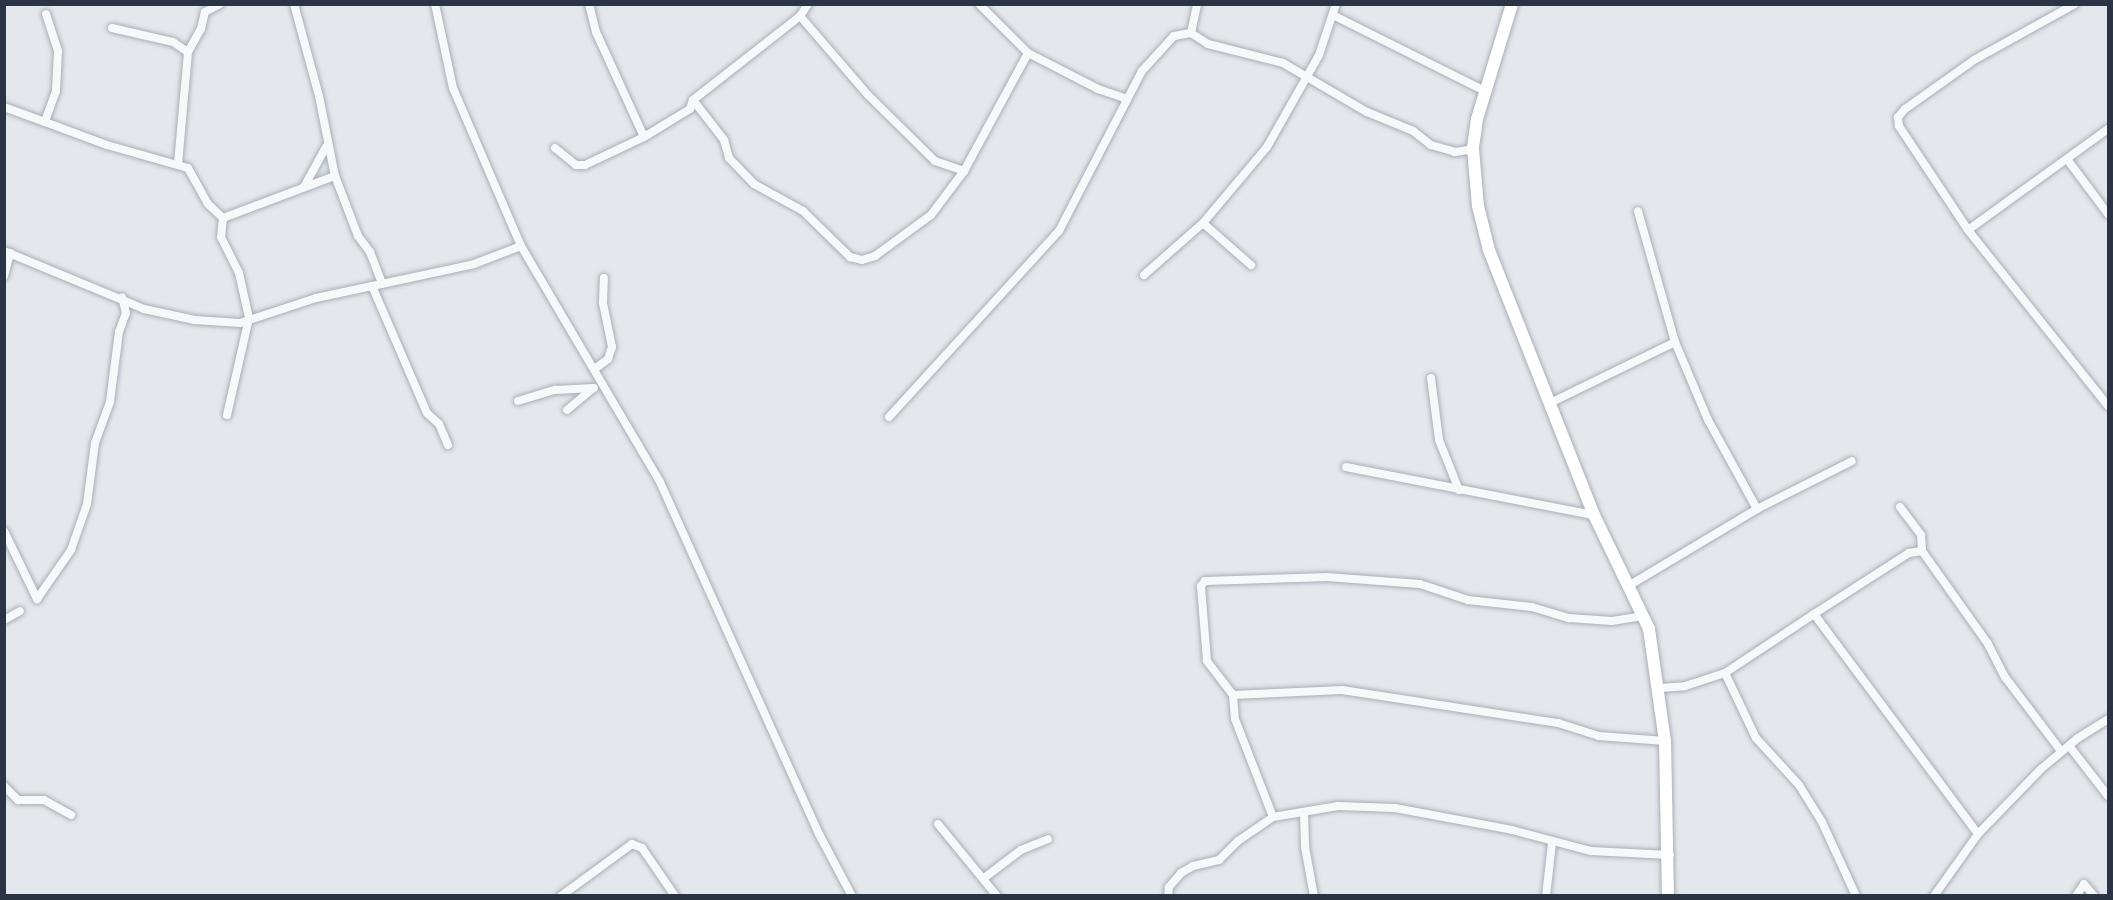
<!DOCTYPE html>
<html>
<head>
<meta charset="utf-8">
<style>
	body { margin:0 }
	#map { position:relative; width:2113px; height:900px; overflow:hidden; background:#e4e7ec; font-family:Montserrat,sans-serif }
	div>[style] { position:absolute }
	.roads { filter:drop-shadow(0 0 2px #a9aeb7) drop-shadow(0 0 2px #a9aeb7) }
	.street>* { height:8px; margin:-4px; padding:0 4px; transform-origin:4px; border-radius:4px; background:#f7f8fa }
	.secondary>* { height:12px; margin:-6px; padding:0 6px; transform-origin:6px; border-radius:6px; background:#fff }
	span { translate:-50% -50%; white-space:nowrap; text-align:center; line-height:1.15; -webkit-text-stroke:6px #f4f6f9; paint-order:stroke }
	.frame { position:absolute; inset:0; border:6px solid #2b3445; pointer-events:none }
</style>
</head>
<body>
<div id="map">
	<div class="roads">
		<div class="street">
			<i style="left:294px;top:4px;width:95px;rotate:74.8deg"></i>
			<i style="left:319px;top:96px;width:82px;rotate:78.7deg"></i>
			<i style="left:435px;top:4px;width:86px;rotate:77.9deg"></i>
			<i style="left:453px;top:88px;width:172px;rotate:66.7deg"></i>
			<i style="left:521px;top:246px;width:274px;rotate:59.5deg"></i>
			<i style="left:660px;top:482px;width:386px;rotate:65.7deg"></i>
			<i style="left:819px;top:834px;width:70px;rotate:62deg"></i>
			<i style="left:589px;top:4px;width:29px;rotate:76deg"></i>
			<i style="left:596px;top:32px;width:115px;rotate:65.4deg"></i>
			<i style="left:979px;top:4px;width:69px;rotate:45deg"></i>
			<i style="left:1028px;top:53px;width:79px;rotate:27.2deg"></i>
			<i style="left:1098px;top:89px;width:31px;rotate:19deg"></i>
			<i style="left:2075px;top:4px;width:115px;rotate:151deg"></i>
			<i style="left:1974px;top:60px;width:85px;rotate:144.6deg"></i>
			<i style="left:1905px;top:109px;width:11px;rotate:131deg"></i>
			<i style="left:1898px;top:117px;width:9px;rotate:84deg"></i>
			<i style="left:1899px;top:126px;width:125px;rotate:56.4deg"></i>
			<i style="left:1968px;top:230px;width:225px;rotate:51.5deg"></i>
			<i style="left:46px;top:14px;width:39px;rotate:72deg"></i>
			<i style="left:58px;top:51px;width:40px;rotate:92.9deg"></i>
			<i style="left:56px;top:91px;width:33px;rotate:110deg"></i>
			<i style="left:45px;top:122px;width:66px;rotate:20.4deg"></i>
			<i style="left:107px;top:145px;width:84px;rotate:15.9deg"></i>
			<i style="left:188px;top:168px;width:41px;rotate:60.9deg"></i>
			<i style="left:208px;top:204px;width:21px;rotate:43deg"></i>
			<i style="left:800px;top:16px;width:104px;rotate:49.3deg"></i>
			<i style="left:868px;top:95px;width:94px;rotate:44.6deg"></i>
			<i style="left:935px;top:161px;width:31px;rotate:19deg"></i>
			<i style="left:1335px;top:16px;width:165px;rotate:26.6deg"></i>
			<i style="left:112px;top:28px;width:63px;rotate:12.9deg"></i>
			<i style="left:173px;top:42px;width:18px;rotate:34deg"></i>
			<i style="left:188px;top:52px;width:113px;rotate:95.1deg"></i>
			<i style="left:1191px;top:33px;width:30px;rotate:-78deg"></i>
			<i style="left:188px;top:52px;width:26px;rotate:-61deg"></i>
			<i style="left:201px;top:29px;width:17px;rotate:-77deg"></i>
			<i style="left:205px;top:12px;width:17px;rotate:-28deg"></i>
			<i style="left:693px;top:100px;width:51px;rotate:52.2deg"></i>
			<i style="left:724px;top:140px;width:19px;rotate:74deg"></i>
			<i style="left:729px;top:158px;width:36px;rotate:46deg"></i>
			<i style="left:754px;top:184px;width:56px;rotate:28.9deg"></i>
			<i style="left:803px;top:211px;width:66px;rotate:44.4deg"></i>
			<i style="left:850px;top:257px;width:12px;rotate:14deg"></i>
			<i style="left:862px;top:260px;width:14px;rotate:-17deg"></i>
			<i style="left:875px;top:256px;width:69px;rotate:-36.2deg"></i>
			<i style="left:931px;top:215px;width:55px;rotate:-53.1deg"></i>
			<i style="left:964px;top:171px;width:134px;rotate:-61.5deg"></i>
			<i style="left:4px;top:107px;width:44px;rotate:20.1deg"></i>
			<i style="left:555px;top:148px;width:27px;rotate:39deg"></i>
			<i style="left:576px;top:165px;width:9px"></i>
			<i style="left:585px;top:165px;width:65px;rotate:-25.4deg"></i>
			<i style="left:644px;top:137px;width:54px;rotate:-31.3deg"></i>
			<i style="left:690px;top:109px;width:9px;rotate:-72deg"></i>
			<i style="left:693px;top:100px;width:136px;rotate:-38.1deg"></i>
			<i style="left:800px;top:16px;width:14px;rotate:-56deg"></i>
			<i style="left:2067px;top:159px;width:69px;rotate:53.3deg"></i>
			<i style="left:304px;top:187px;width:46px;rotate:-61.2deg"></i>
			<i style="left:1203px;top:223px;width:64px;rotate:41.2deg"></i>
			<i style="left:1968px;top:230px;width:173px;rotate:-35.8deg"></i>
			<i style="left:4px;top:251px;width:152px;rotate:22.5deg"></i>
			<i style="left:144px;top:309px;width:52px;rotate:12.2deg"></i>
			<i style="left:195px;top:320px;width:45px;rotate:3.8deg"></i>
			<i style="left:240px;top:323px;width:80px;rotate:-18.2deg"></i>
			<i style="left:316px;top:298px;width:162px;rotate:-12.1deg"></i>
			<i style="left:474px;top:264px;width:50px;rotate:-21deg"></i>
			<i style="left:1144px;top:275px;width:79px;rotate:-41.4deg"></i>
			<i style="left:1203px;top:223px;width:99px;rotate:-49.9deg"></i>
			<i style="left:1267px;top:147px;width:106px;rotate:-60.5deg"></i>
			<i style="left:1319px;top:55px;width:54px;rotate:-71.6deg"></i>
			<i style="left:4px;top:276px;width:24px;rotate:-75deg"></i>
			<i style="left:372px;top:286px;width:138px;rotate:66.6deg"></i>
			<i style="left:427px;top:413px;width:16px;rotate:43deg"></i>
			<i style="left:439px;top:424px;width:23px;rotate:67deg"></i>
			<i style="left:596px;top:368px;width:15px;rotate:-37deg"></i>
			<i style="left:608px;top:359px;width:13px;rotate:-72deg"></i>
			<i style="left:612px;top:347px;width:45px;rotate:-101.6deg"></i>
			<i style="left:603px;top:303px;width:25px;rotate:-88deg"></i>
			<i style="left:1431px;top:378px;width:63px;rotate:82.6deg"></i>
			<i style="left:1439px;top:440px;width:54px;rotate:68.2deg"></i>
			<i style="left:518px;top:401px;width:39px;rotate:-17deg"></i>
			<i style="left:555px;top:390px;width:39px;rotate:-3deg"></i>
			<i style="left:1550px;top:403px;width:139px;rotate:-26deg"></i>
			<i style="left:567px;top:410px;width:34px;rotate:-40deg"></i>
			<i style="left:227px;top:415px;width:99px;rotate:-77.2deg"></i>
			<i style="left:249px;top:318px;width:46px;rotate:-102.5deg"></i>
			<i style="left:239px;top:273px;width:40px;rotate:-116.6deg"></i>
			<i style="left:221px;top:237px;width:19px;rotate:-84deg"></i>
			<i style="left:223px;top:218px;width:120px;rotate:-20.6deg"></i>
			<i style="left:335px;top:176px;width:64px;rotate:69deg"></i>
			<i style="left:358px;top:236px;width:20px;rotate:53deg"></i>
			<i style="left:370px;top:252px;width:34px;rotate:69deg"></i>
			<i style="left:889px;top:417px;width:252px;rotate:-47.6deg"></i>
			<i style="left:1059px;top:231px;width:180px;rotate:-62.6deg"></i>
			<i style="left:1142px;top:71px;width:47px;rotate:-47.6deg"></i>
			<i style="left:1174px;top:36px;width:17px;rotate:-10deg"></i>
			<i style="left:1191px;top:33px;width:20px;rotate:33deg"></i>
			<i style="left:1208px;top:44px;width:77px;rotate:14.2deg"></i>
			<i style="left:1283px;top:63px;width:97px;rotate:30.3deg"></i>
			<i style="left:1367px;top:112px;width:50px;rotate:22.4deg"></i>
			<i style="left:1413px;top:131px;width:23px;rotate:38deg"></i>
			<i style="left:1431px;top:145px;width:25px;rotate:16deg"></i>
			<i style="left:1455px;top:152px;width:18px;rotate:-9deg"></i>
			<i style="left:1346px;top:467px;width:253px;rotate:11deg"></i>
			<i style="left:1900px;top:507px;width:35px;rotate:53deg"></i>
			<i style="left:1921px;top:535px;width:16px;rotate:86deg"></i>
			<i style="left:1757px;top:509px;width:106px;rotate:-26.8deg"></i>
			<i style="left:4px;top:531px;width:76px;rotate:64.1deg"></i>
			<i style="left:37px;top:599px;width:60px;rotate:-55.2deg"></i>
			<i style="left:71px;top:550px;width:49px;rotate:-70.8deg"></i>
			<i style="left:87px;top:504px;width:62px;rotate:-82.5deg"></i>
			<i style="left:95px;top:443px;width:44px;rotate:-69.9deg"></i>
			<i style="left:110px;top:402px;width:71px;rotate:-82.7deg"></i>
			<i style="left:119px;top:332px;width:20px;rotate:-70deg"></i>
			<i style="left:126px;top:313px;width:16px;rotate:-104deg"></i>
			<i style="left:1630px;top:585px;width:148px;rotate:-30.9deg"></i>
			<i style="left:1757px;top:509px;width:102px;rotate:-118.8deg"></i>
			<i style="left:1708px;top:420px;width:85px;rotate:-112.9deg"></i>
			<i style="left:1675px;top:342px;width:136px;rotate:-105.8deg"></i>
			<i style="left:1814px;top:614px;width:113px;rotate:-32.7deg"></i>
			<i style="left:1909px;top:553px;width:13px;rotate:-9deg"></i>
			<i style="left:1922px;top:551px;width:114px;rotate:54.6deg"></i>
			<i style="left:1988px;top:644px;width:37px;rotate:63deg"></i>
			<i style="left:2005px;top:677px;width:93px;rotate:52.9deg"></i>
			<i style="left:4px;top:620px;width:18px;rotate:-29deg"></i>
			<i style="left:1725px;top:673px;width:72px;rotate:64.5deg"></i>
			<i style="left:1756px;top:738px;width:64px;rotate:47.5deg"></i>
			<i style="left:1799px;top:785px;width:44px;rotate:58.1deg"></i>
			<i style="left:1822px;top:822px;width:81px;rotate:65.3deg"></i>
			<i style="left:1659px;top:688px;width:26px;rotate:-4deg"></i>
			<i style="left:1685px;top:686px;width:42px;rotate:-18deg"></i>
			<i style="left:1725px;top:673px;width:107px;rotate:-33.5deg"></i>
			<i style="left:1814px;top:614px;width:274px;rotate:53.3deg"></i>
			<i style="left:1233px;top:695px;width:109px;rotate:-2.6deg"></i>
			<i style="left:1342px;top:690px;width:219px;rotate:8.7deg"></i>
			<i style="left:1558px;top:723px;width:43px;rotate:17.6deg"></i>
			<i style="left:1599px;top:736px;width:66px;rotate:4.3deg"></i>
			<i style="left:2070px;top:747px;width:62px;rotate:52.2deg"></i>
			<i style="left:4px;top:786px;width:20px;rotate:45deg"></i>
			<i style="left:18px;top:800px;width:26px"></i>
			<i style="left:44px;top:800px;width:31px;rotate:29deg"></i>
			<i style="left:1304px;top:815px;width:32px;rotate:88deg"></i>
			<i style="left:1305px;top:847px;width:50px;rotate:79.6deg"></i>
			<i style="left:1273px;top:817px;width:105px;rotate:-111.2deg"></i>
			<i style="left:1235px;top:719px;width:24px;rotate:-95deg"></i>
			<i style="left:1233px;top:695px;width:43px;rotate:-127.4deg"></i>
			<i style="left:1207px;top:661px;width:75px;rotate:-94.6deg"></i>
			<i style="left:1201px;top:586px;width:6px;rotate:-51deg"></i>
			<i style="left:1205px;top:581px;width:122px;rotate:-1.9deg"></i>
			<i style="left:1327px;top:577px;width:93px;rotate:4.3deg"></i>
			<i style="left:1420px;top:584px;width:51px;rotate:18.4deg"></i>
			<i style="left:1468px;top:600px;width:64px;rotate:6.2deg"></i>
			<i style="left:1532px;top:607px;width:39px;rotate:17deg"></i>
			<i style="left:1569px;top:618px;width:43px;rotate:4deg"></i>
			<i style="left:1612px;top:621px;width:31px;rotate:-9deg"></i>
			<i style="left:938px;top:824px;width:93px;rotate:50.7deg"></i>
			<i style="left:984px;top:878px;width:46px;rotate:-37.1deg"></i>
			<i style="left:1021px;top:850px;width:29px;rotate:-22deg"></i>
			<i style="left:561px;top:896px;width:88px;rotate:-36.2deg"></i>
			<i style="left:632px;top:844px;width:11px;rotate:22deg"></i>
			<i style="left:642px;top:848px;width:58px;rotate:55.5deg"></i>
			<i style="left:1168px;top:896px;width:9px;rotate:-84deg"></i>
			<i style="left:1169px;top:887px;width:18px;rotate:-49deg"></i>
			<i style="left:1181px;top:873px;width:14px;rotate:-30deg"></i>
			<i style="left:1193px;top:866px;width:27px;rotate:-13deg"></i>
			<i style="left:1219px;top:860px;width:27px;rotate:-45deg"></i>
			<i style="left:1238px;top:841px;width:42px;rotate:-34.4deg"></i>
			<i style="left:1273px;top:817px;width:66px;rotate:-9.6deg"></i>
			<i style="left:1338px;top:806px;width:57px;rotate:2deg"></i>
			<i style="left:1395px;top:808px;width:119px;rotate:10.6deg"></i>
			<i style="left:1512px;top:830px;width:82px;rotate:14.9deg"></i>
			<i style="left:1591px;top:851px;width:79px;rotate:2.9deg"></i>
			<i style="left:1546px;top:896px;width:53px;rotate:-83.5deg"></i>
			<i style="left:1934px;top:896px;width:76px;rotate:-54.6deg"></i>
			<i style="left:1978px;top:834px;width:91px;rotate:-45.9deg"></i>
			<i style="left:2041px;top:769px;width:48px;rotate:-40deg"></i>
			<i style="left:2078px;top:738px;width:36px;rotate:-32deg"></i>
			<i style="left:2076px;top:896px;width:14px;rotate:-56deg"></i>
			<i style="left:2084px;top:884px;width:16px;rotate:50deg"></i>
		</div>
		<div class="secondary">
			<i style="left:1512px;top:4px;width:120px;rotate:106.9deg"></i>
			<i style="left:1477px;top:119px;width:30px;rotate:98deg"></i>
			<i style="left:1473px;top:149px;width:57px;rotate:85deg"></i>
			<i style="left:1478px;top:206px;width:45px;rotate:76deg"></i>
			<i style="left:1489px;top:250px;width:285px;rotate:68.4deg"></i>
			<i style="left:1594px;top:515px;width:127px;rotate:64.2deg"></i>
			<i style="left:1649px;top:629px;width:113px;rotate:81.9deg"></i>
			<i style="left:1665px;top:741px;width:155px;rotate:88.9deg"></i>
		</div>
	</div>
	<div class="frame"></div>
</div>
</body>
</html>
